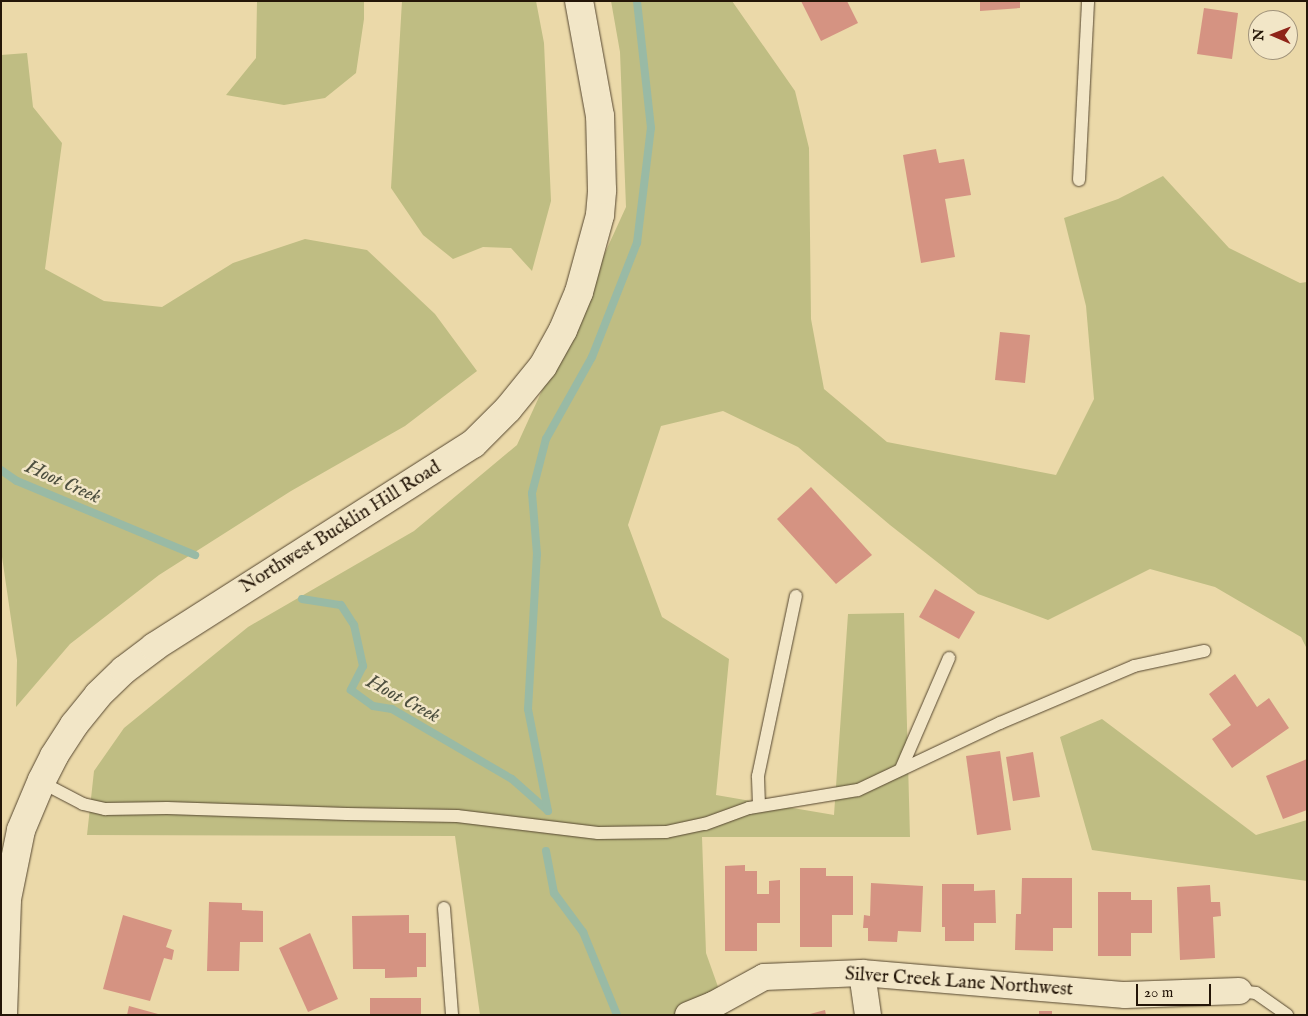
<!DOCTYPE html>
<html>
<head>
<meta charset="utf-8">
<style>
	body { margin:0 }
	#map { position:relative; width:1308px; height:1016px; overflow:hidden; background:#ebd9a9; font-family:"IM FELL English",serif }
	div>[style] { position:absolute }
	.green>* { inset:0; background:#bfbd83 }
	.stream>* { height:8px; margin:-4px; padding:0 4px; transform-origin:4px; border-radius:4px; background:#99baa5 }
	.building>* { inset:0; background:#d59382 }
	.roads { filter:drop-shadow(0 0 1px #564730) drop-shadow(0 0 1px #564730) }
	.service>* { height:12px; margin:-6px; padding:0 6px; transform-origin:6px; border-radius:6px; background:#f2e6c7 }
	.minor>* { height:26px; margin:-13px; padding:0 13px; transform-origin:13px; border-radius:13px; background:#f2e6c7 }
	.secondary>* { height:28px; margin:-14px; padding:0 14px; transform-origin:14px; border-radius:14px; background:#f2e6c7 }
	span { translate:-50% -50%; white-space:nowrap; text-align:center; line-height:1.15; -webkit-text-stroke:5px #f2e6c7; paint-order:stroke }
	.street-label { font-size:19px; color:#241608 }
	.water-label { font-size:20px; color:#4d4f3f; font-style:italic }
	.frame { position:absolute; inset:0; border:2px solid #241608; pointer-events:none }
	.north { position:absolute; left:1248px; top:10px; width:50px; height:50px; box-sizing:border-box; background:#f2e6c7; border:1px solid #a0937b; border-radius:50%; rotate:271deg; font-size:14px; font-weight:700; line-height:20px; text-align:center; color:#241608 }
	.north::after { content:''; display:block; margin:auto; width:18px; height:22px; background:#8f2418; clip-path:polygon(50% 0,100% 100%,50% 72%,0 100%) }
	.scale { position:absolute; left:1136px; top:984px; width:75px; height:22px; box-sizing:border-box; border:2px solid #241608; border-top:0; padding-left:6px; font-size:15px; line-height:18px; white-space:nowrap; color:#241608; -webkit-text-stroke:4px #f2e6c7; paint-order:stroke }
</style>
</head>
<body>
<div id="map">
	<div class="green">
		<i style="clip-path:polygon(257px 1px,364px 1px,364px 19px,356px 73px,325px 98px,284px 105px,226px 95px,256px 58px)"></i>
		<i style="clip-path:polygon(402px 1px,536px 1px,544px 43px,551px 201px,532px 271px,511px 248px,483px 247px,453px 259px,423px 235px,391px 188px)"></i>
		<i style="clip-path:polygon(611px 1px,732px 1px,795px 91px,809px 148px,811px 319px,824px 389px,887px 442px,1056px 475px,1094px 399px,1086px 306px,1064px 218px,1118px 199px,1163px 176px,1229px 248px,1300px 283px,1307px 282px,1307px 649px,1301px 637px,1215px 587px,1150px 569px,1048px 620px,978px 594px,890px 525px,798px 447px,723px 411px,661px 426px,628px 525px,662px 617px,729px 659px,716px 795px,834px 815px,848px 614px,904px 613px,910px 837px,702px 837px,706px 953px,728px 1015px,480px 1015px,455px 836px,87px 835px,94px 771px,124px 728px,248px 627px,414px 531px,517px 445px,626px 207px,620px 52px)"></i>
		<i style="clip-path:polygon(27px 53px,33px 107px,62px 143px,45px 269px,104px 301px,162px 307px,233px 263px,305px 239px,367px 250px,435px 314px,477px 371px,405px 426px,291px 491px,159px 575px,70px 644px,16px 707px,17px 660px,1px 550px,1px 55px)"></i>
		<i style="clip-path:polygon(1102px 719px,1256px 835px,1307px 820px,1307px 881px,1092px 850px,1060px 737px)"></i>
	</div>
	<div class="stream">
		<i style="left:1px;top:470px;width:19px;rotate:35deg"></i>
		<i style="left:17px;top:481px;width:193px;rotate:22.6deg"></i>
		<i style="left:302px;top:599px;width:39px;rotate:9deg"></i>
		<i style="left:341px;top:605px;width:24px;rotate:57deg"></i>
		<i style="left:354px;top:625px;width:42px;rotate:77.6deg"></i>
		<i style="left:363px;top:666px;width:27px;rotate:117deg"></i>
		<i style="left:351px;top:690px;width:27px;rotate:36deg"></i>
		<i style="left:373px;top:706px;width:19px;rotate:9deg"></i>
		<i style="left:392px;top:709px;width:139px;rotate:30.3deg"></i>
		<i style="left:512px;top:779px;width:48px;rotate:41.6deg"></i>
		<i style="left:548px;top:811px;width:104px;rotate:-101.1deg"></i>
		<i style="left:528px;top:709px;width:155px;rotate:-86.7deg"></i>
		<i style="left:537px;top:554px;width:61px;rotate:-94.7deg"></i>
		<i style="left:532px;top:493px;width:56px;rotate:-75.5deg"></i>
		<i style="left:546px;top:439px;width:94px;rotate:-60.7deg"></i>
		<i style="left:592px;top:357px;width:123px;rotate:-68.5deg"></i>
		<i style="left:637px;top:243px;width:116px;rotate:-83.1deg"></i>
		<i style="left:651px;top:128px;width:128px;rotate:-96.3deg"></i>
		<i style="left:546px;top:851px;width:43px;rotate:79.2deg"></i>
		<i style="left:554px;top:893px;width:49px;rotate:53.4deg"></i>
		<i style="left:583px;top:932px;width:90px;rotate:67.7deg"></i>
	</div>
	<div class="building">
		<i style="clip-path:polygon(801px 1px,847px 1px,858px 23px,821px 41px)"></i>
		<i style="clip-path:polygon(980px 1px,1020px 1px,1020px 8px,980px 11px)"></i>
		<i style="clip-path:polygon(1204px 8px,1238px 13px,1232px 59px,1197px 54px)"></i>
		<i style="clip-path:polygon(936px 149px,939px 163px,964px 159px,971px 195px,945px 199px,955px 257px,921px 263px,903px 155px)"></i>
		<i style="clip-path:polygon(1000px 332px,1030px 335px,1025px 383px,995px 380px)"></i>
		<i style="clip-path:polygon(811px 487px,872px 555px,836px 584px,777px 519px)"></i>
		<i style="clip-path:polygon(935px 589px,975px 612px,959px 639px,919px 617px)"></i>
		<i style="clip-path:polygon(1235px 674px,1257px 707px,1269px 698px,1289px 728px,1232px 768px,1212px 739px,1231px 725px,1209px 694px)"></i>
		<i style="clip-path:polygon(1000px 751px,1011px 830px,977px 835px,966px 756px)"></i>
		<i style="clip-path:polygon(1033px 752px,1040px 797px,1013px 801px,1006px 757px)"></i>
		<i style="clip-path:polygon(1307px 759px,1307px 810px,1283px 819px,1266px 776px)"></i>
		<i style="clip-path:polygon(745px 865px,745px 871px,757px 871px,757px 894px,769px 894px,769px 881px,780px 880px,780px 923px,757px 923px,757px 951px,725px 951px,725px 866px)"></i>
		<i style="clip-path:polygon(800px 868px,826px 868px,826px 876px,853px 876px,853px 915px,832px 915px,832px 947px,800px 947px)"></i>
		<i style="clip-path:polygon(1022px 878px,1072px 878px,1072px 928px,1053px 928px,1053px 951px,1015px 950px,1016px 914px,1021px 914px)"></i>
		<i style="clip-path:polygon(871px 883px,923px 886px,921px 932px,898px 931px,897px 942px,868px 941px,868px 928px,863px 928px,864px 915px,870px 916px)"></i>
		<i style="clip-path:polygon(942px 884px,974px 884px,974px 891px,995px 890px,996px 923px,974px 923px,974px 941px,945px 941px,945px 927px,942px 927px)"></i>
		<i style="clip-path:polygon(1210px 885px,1211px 902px,1220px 902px,1221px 916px,1213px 917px,1215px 958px,1180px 960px,1177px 887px)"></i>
		<i style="clip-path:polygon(1098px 892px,1131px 892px,1131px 900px,1152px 900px,1152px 933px,1131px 933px,1131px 956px,1098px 956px)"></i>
		<i style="clip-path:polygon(209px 902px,242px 903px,242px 910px,263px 911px,263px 942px,240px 942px,239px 971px,207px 971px)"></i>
		<i style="clip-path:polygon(123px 915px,172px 930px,166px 947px,174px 950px,172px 960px,164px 958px,150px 1001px,103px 989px)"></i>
		<i style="clip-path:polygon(409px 915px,409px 933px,426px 933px,426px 967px,417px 967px,417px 977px,385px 978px,385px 969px,353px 969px,352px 916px)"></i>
		<i style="clip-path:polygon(310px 933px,338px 999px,308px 1012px,279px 948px)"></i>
		<i style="clip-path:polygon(370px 998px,421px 998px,421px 1015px,370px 1015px)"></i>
		<i style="clip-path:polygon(129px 1006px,158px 1014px,158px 1015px,127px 1015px)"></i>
		<i style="clip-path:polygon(825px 1010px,826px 1015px,810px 1015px,810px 1014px)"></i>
		<i style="clip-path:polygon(1039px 1011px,1052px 1011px,1052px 1015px,1039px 1015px)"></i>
	</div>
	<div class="roads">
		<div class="service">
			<i style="left:1079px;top:180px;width:179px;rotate:-87.1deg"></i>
			<i style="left:901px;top:769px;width:121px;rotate:-66.6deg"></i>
			<i style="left:41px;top:782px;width:47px;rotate:27.6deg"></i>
			<i style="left:83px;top:804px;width:23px;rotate:13deg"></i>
			<i style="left:105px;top:809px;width:62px;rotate:-0.9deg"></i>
			<i style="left:167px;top:808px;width:180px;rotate:1.9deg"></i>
			<i style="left:347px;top:814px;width:110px;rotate:1deg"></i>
			<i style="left:457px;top:816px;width:142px;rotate:6.9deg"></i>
			<i style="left:598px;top:833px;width:68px;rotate:-0.8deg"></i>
			<i style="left:666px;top:832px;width:40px;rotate:-12deg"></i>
			<i style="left:705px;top:824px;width:47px;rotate:-20deg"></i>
			<i style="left:749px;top:808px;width:110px;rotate:-9.4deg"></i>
			<i style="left:858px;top:790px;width:157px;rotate:-25.3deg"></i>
			<i style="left:1000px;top:723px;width:146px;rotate:-23deg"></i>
			<i style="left:1134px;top:666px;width:72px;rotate:-12.1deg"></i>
			<i style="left:759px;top:806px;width:30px;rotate:-92deg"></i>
			<i style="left:758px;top:776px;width:184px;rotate:-78.1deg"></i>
			<i style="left:444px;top:908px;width:107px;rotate:85.7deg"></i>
			<i style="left:1239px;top:991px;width:17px;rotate:7deg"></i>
			<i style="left:1256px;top:993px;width:38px;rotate:35deg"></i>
		</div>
		<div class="minor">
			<i style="left:862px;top:973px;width:42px;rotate:81.9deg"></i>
			<i style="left:688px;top:1015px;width:27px;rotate:-22deg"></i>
			<i style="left:713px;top:1005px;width:58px;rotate:-28.8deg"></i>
			<i style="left:764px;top:977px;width:98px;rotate:-2.3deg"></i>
			<i style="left:862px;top:973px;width:264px;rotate:4.8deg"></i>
			<i style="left:1125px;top:995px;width:114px;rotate:-2deg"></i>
		</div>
		<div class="secondary">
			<i style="left:3px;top:1015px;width:116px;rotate:-88deg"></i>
			<i style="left:7px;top:899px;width:70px;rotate:-78.5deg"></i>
			<i style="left:21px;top:830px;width:54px;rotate:-67.2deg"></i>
			<i style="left:42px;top:780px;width:27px;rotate:-63deg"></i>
			<i style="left:54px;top:756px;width:37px;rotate:-57deg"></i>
			<i style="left:74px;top:725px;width:38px;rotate:-51deg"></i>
			<i style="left:98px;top:695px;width:36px;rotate:-44deg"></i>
			<i style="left:124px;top:670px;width:38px;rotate:-37deg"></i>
			<i style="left:154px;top:647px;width:378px;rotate:-32.5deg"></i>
			<i style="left:473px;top:444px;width:49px;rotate:-45deg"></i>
			<i style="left:508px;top:409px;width:55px;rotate:-50.9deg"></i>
			<i style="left:543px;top:366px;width:41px;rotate:-60.9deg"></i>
			<i style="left:563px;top:330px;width:41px;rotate:-67.2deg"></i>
			<i style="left:579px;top:292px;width:80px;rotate:-74.7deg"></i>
			<i style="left:600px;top:215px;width:25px;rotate:-85deg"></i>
			<i style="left:602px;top:190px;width:74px;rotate:-91.5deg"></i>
			<i style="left:600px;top:116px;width:117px;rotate:-100.3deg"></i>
		</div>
	</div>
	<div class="street-label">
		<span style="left:341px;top:528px;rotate:-32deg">Northwest Bucklin Hill Road</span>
		<span style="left:959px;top:983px;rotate:4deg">Silver Creek Lane Northwest</span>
	</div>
	<div class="water-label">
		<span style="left:63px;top:482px;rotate:24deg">Hoot Creek</span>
		<span style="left:403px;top:699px;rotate:28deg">Hoot Creek</span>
	</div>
	<div class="frame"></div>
	<div class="north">N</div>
	<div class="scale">20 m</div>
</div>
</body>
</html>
